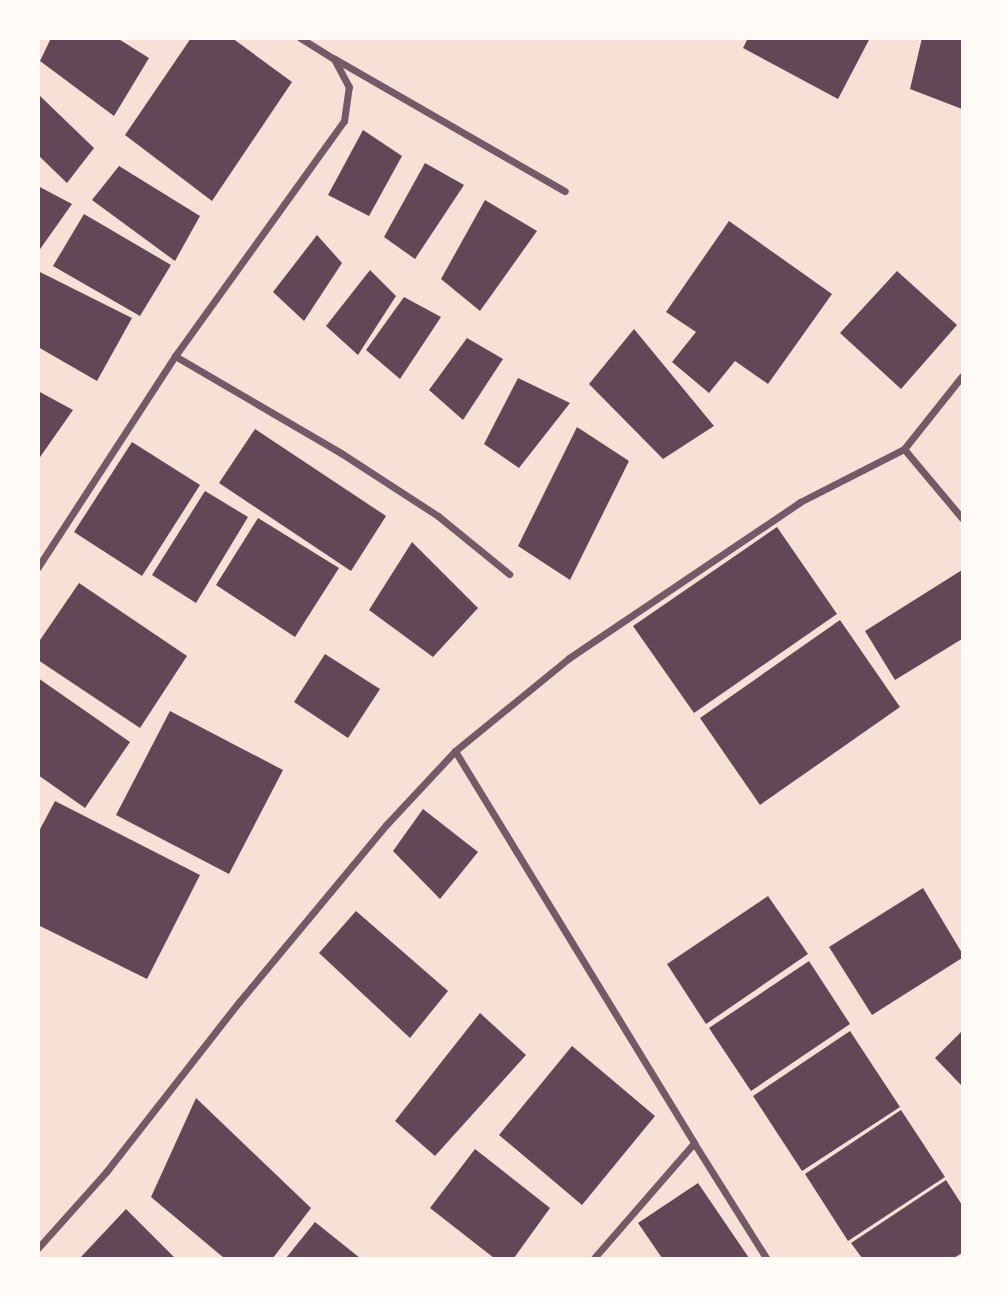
<!DOCTYPE html>
<html>
<head>
<meta charset="utf-8">
<style>
	body { margin:0 }
	#map { position:relative; width:1001px; height:1297px; overflow:hidden; background:#f7e1d7; font-family:"Times New Roman",serif }
	div>[style] { position:absolute }
	.building>* { inset:0; background:#644757 }
	.minor>* { height:7px; margin:-3.5px; padding:0 3.5px; transform-origin:3.5px; border-radius:3.5px; background:#755966 }
	span { translate:-50% -50%; white-space:nowrap; text-align:center; line-height:1.15; -webkit-text-stroke:7px #fffaf5; paint-order:stroke }
	.frame { position:absolute; inset:0; border:40px solid #fffaf5; pointer-events:none }
</style>
</head>
<body>
<div id="map">
	<div class="building">
		<i style="clip-path:polygon(51px 38px,117px 38px,149px 58px,114px 116px,40px 61px)"></i>
		<i style="clip-path:polygon(191px 38px,232px 38px,292px 82px,212px 201px,125px 135px)"></i>
		<i style="clip-path:polygon(748px 38px,870px 38px,838px 99px,743px 48px)"></i>
		<i style="clip-path:polygon(922px 38px,962px 38px,962px 109px,910px 89px)"></i>
		<i style="clip-path:polygon(38px 94px,94px 148px,67px 183px,38px 155px)"></i>
		<i style="clip-path:polygon(363px 130px,402px 156px,369px 216px,328px 195px)"></i>
		<i style="clip-path:polygon(425px 163px,464px 185px,415px 259px,384px 237px)"></i>
		<i style="clip-path:polygon(119px 166px,200px 216px,175px 261px,92px 200px)"></i>
		<i style="clip-path:polygon(38px 186px,72px 204px,38px 252px)"></i>
		<i style="clip-path:polygon(485px 200px,537px 231px,480px 311px,441px 279px)"></i>
		<i style="clip-path:polygon(84px 214px,171px 265px,140px 316px,53px 266px)"></i>
		<i style="clip-path:polygon(729px 221px,832px 294px,768px 384px,735px 361px,709px 393px,672px 362px,696px 332px,666px 312px)"></i>
		<i style="clip-path:polygon(317px 235px,342px 263px,304px 321px,273px 292px)"></i>
		<i style="clip-path:polygon(370px 270px,396px 296px,358px 355px,326px 326px)"></i>
		<i style="clip-path:polygon(897px 271px,957px 325px,901px 389px,840px 333px)"></i>
		<i style="clip-path:polygon(40px 272px,132px 318px,97px 381px,38px 347px)"></i>
		<i style="clip-path:polygon(404px 297px,441px 317px,400px 379px,366px 350px)"></i>
		<i style="clip-path:polygon(634px 329px,714px 426px,663px 459px,589px 384px)"></i>
		<i style="clip-path:polygon(467px 338px,503px 359px,463px 420px,429px 390px)"></i>
		<i style="clip-path:polygon(518px 378px,570px 403px,519px 468px,484px 444px)"></i>
		<i style="clip-path:polygon(38px 391px,73px 410px,38px 460px)"></i>
		<i style="clip-path:polygon(577px 427px,629px 461px,570px 580px,518px 546px)"></i>
		<i style="clip-path:polygon(255px 429px,386px 516px,351px 571px,219px 483px)"></i>
		<i style="clip-path:polygon(132px 442px,200px 485px,142px 576px,74px 532px)"></i>
		<i style="clip-path:polygon(205px 491px,248px 517px,196px 603px,152px 575px)"></i>
		<i style="clip-path:polygon(258px 518px,339px 568px,295px 637px,216px 585px)"></i>
		<i style="clip-path:polygon(777px 527px,837px 614px,694px 713px,633px 626px)"></i>
		<i style="clip-path:polygon(412px 542px,478px 608px,433px 657px,369px 610px)"></i>
		<i style="clip-path:polygon(962px 570px,962px 639px,895px 680px,865px 631px)"></i>
		<i style="clip-path:polygon(79px 583px,187px 656px,140px 728px,38px 660px,38px 643px)"></i>
		<i style="clip-path:polygon(840px 620px,900px 707px,760px 805px,700px 718px)"></i>
		<i style="clip-path:polygon(325px 654px,380px 689px,348px 738px,294px 702px)"></i>
		<i style="clip-path:polygon(38px 678px,130px 742px,85px 808px,38px 775px)"></i>
		<i style="clip-path:polygon(170px 711px,283px 770px,229px 874px,116px 815px)"></i>
		<i style="clip-path:polygon(55px 801px,200px 875px,147px 979px,38px 925px,38px 833px)"></i>
		<i style="clip-path:polygon(423px 809px,478px 852px,440px 899px,393px 851px)"></i>
		<i style="clip-path:polygon(923px 888px,962px 953px,962px 958px,872px 1015px,829px 947px)"></i>
		<i style="clip-path:polygon(768px 896px,808px 954px,706px 1024px,667px 964px)"></i>
		<i style="clip-path:polygon(356px 911px,448px 991px,410px 1038px,319px 953px)"></i>
		<i style="clip-path:polygon(809px 961px,850px 1024px,751px 1091px,709px 1028px)"></i>
		<i style="clip-path:polygon(480px 1013px,526px 1055px,435px 1156px,395px 1121px)"></i>
		<i style="clip-path:polygon(850px 1031px,900px 1107px,802px 1171px,753px 1096px)"></i>
		<i style="clip-path:polygon(962px 1031px,962px 1086px,935px 1058px)"></i>
		<i style="clip-path:polygon(572px 1046px,655px 1116px,582px 1205px,499px 1135px)"></i>
		<i style="clip-path:polygon(196px 1098px,311px 1208px,273px 1258px,224px 1258px,151px 1197px)"></i>
		<i style="clip-path:polygon(901px 1110px,945px 1177px,848px 1241px,805px 1174px)"></i>
		<i style="clip-path:polygon(475px 1149px,550px 1208px,514px 1258px,494px 1258px,430px 1208px)"></i>
		<i style="clip-path:polygon(946px 1180px,962px 1205px,962px 1253px,954px 1258px,862px 1258px,851px 1243px)"></i>
		<i style="clip-path:polygon(698px 1183px,749px 1258px,662px 1258px,638px 1223px)"></i>
		<i style="clip-path:polygon(126px 1209px,175px 1258px,80px 1258px)"></i>
		<i style="clip-path:polygon(315px 1222px,360px 1258px,286px 1258px)"></i>
	</div>
	<div class="minor">
		<i style="left:335px;top:59px;width:265px;rotate:29.9deg"></i>
		<i style="left:175px;top:356px;width:192px;rotate:30.3deg"></i>
		<i style="left:341px;top:453px;width:116px;rotate:33deg"></i>
		<i style="left:438px;top:516px;width:92px;rotate:39.2deg"></i>
		<i style="left:904px;top:449px;width:90px;rotate:50deg"></i>
		<i style="left:38px;top:567px;width:252px;rotate:-57deg"></i>
		<i style="left:175px;top:356px;width:289px;rotate:-54.3deg"></i>
		<i style="left:344px;top:121px;width:34px;rotate:-82deg"></i>
		<i style="left:349px;top:87px;width:32px;rotate:-118deg"></i>
		<i style="left:334px;top:59px;width:40px;rotate:-148deg"></i>
		<i style="left:455px;top:751px;width:459px;rotate:58.6deg"></i>
		<i style="left:694px;top:1143px;width:152px;rotate:131deg"></i>
		<i style="left:694px;top:1143px;width:136px;rotate:57.9deg"></i>
		<i style="left:38px;top:1248px;width:102px;rotate:-48.2deg"></i>
		<i style="left:106px;top:1172px;width:216px;rotate:-52deg"></i>
		<i style="left:239px;top:1002px;width:230px;rotate:-50.3deg"></i>
		<i style="left:386px;top:825px;width:101px;rotate:-47deg"></i>
		<i style="left:455px;top:751px;width:147px;rotate:-39.2deg"></i>
		<i style="left:569px;top:658px;width:279px;rotate:-34deg"></i>
		<i style="left:800px;top:502px;width:117px;rotate:-27deg"></i>
		<i style="left:904px;top:449px;width:93px;rotate:-51.5deg"></i>
	</div>
	<div class="frame"></div>
</div>
</body>
</html>
